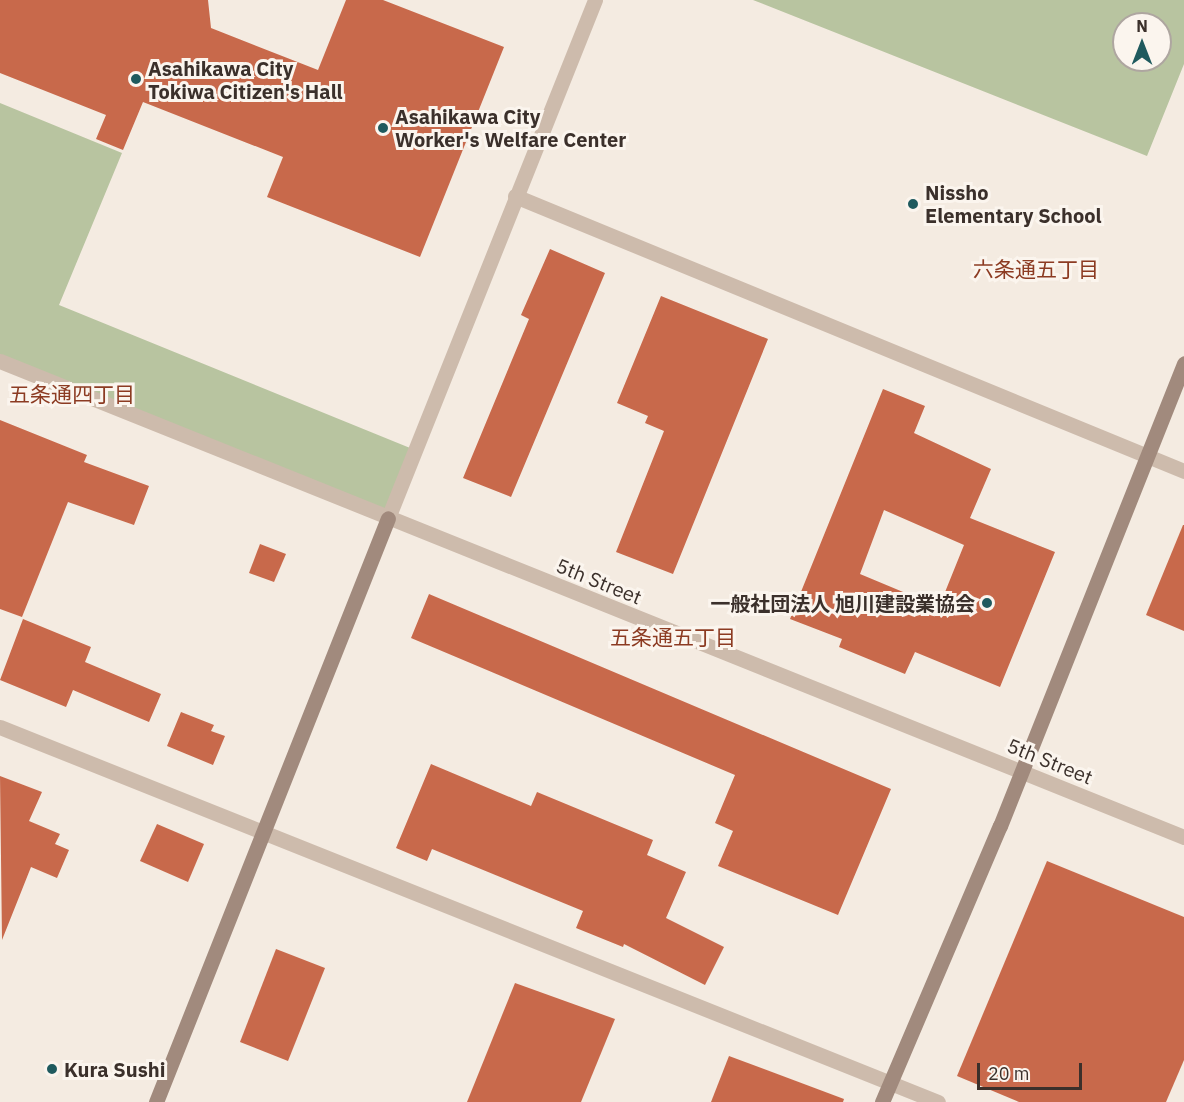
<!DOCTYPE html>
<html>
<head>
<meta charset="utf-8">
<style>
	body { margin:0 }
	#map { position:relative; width:1184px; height:1102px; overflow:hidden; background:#f4ebe1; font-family:"IBM Plex Sans","Noto Sans JP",sans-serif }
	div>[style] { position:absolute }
	.green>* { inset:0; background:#b8c4a0 }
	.building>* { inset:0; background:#c8694b }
	.street>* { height:15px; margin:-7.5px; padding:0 7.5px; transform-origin:7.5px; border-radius:7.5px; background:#cdbbac }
	.secondary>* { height:15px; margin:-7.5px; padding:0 7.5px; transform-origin:7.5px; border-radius:7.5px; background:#a18a7d }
	.dots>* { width:16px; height:16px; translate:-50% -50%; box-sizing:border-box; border:3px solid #fbf5ee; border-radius:50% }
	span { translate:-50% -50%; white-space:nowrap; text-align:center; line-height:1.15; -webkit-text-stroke:6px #fbf5ee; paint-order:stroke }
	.poi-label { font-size:20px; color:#3b302b; font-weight:700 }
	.left { translate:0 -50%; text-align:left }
	.right { translate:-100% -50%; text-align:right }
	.street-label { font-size:20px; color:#3b302b }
	.neighbourhood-label { font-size:21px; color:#8c3b22 }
	.north { position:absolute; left:1112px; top:12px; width:60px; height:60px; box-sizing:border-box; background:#fbf5ee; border:2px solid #aea6a0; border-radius:50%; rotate:0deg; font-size:16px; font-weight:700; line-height:24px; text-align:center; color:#3b302b }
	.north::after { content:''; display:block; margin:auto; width:21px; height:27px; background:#1f5a5e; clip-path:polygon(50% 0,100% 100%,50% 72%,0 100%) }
	.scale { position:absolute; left:977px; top:1063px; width:105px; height:27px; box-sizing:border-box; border:3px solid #3b302b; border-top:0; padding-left:8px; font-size:18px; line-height:21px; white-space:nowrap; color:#3b302b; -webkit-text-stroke:4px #fbf5ee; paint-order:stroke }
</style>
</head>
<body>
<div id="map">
	<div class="green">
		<i style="clip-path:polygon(evenodd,753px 0,1184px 0,1184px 64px,1147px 156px,753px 0,1124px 24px,1160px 24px,1160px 60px,1124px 60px,1124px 24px)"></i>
		<i style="clip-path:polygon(0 103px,122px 153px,59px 305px,415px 450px,388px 518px,0 361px)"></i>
	</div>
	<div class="building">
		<i style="clip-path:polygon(0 0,208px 0,211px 28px,318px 70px,346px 0,383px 0,504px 47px,420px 257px,267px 197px,283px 157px,143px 102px,123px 150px,96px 139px,106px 115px,0 73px)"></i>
		<i style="clip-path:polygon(550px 249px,605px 273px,511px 497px,463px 478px,529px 319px,521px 315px)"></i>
		<i style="clip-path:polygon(661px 296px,768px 339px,673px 574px,616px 552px,664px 431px,645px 423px,648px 416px,617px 403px)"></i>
		<i style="clip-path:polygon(evenodd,883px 389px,925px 406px,914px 433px,991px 469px,970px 518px,1055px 552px,1000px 687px,915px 652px,905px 674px,839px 647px,842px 639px,790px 619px,883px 389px,884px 510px,964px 545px,939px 607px,860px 574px,884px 510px)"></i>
		<i style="clip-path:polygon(0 420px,87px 455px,84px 462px,149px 486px,134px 525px,68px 502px,22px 617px,0 609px)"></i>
		<i style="clip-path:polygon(1183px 525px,1184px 525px,1184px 631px,1146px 615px)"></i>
		<i style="clip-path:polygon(260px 544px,286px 554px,274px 582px,249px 573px)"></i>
		<i style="clip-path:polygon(429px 594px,891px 789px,838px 915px,718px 866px,733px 831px,715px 823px,735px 775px,411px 638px)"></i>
		<i style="clip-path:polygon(23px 619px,91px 647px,85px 662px,161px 694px,149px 722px,73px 690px,66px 707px,0 680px)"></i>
		<i style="clip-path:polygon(181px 712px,214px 725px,211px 731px,225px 736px,213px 765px,167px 746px)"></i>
		<i style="clip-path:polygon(431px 764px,531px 806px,537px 792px,653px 840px,647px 855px,686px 872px,666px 918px,724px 947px,705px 985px,624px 944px,623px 947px,576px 928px,583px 911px,432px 849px,427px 861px,396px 848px)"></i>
		<i style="clip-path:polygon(0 776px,42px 792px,29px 821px,60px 834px,55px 844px,69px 850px,57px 878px,31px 867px,2px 940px)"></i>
		<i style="clip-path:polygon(157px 824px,204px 844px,188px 882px,140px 861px)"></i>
		<i style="clip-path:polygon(1047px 861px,1184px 917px,1184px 1060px,1166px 1102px,1019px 1102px,957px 1076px)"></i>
		<i style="clip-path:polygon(276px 949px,325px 968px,288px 1061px,240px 1042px)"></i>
		<i style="clip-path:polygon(515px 983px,615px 1019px,581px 1102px,467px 1102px)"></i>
		<i style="clip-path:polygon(729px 1056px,844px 1099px,843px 1102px,711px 1102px)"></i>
	</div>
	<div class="street">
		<i style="left:515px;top:196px;width:723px;rotate:22.35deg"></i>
		<i style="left:0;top:361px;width:1276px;rotate:21.9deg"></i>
		<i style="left:388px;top:518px;width:558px;rotate:-68.22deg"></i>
		<i style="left:0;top:727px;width:1010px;rotate:21.79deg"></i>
	</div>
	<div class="secondary">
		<i style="left:156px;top:1102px;width:628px;rotate:-68.33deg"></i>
		<i style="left:882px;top:1102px;width:300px;rotate:-66.9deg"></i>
		<i style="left:1000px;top:826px;width:498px;rotate:-68.3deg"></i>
	</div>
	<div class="dots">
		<i style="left:136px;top:79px;background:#1f5a5e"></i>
		<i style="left:383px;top:128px;background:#1f5a5e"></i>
		<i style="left:913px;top:204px;background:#1f5a5e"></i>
		<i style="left:987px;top:603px;background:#1f5a5e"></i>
		<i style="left:52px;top:1069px;background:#1f5a5e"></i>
	</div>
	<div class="poi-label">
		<span class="left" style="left:148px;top:80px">Asahikawa City<br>Tokiwa Citizen's Hall</span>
		<span class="left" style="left:395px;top:128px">Asahikawa City<br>Worker's Welfare Center</span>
		<span class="left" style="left:925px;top:204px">Nissho<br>Elementary School</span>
		<span class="right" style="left:975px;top:603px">一般社団法人 旭川建設業協会</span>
		<span class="left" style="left:64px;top:1069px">Kura Sushi</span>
	</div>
	<div class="street-label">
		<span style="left:599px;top:581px;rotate:22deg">5th Street</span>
		<span style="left:1050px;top:761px;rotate:22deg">5th Street</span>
	</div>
	<div class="neighbourhood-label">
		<span style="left:1036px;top:269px">六条通五丁目</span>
		<span style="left:72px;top:394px">五条通四丁目</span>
		<span style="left:673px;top:637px">五条通五丁目</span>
	</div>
	<div class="north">N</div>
	<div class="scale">20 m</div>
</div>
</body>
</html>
